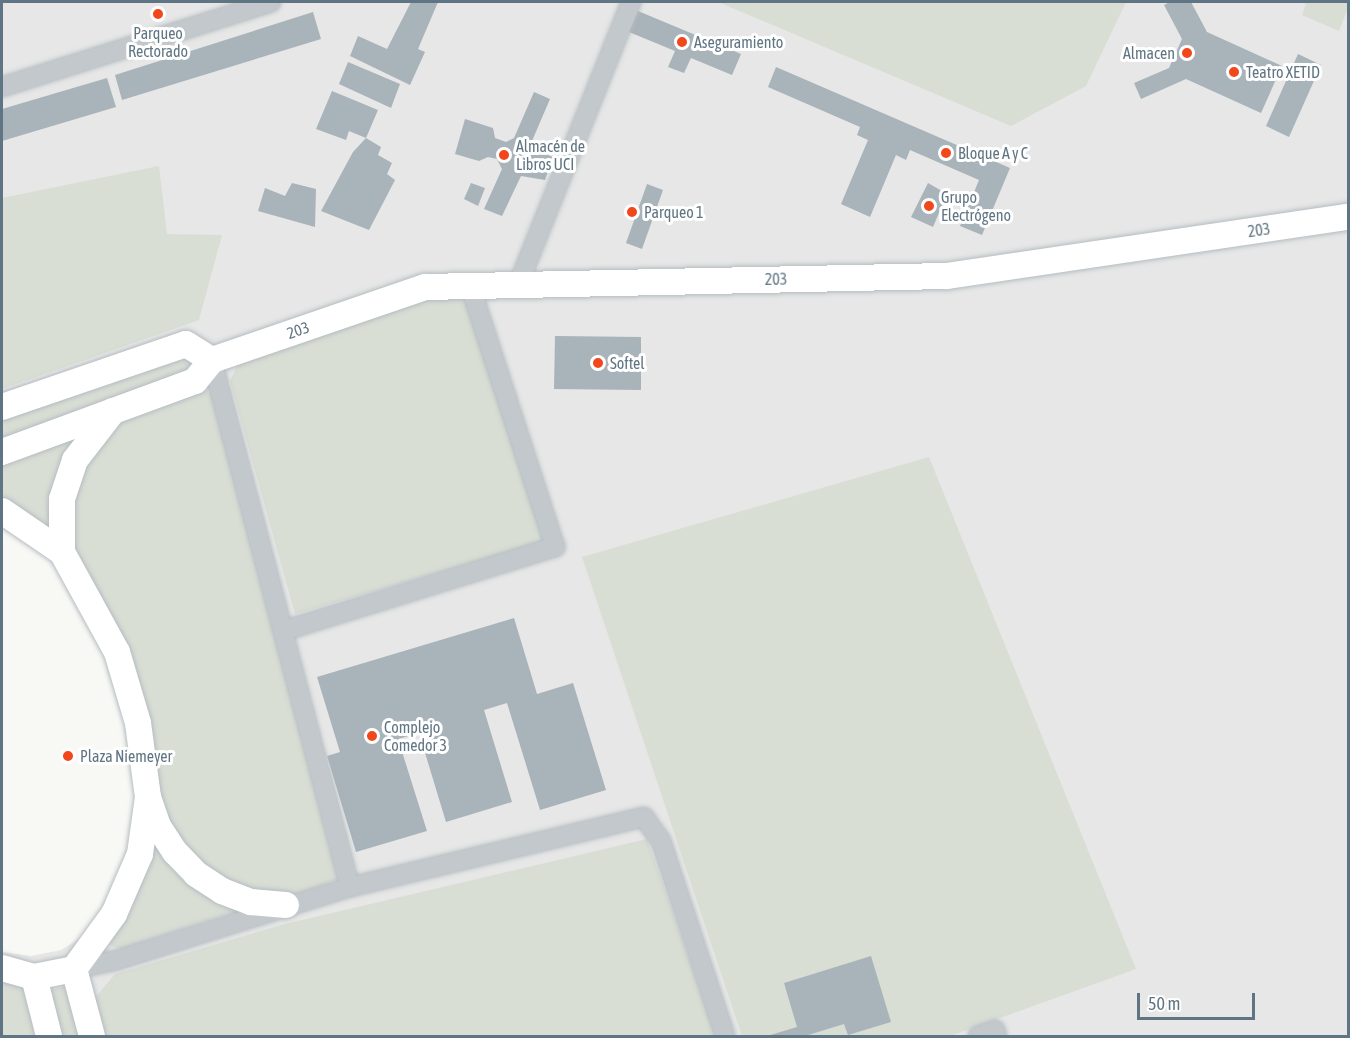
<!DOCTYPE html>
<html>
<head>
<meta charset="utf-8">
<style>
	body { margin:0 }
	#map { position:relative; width:1350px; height:1038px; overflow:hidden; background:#f8f8f5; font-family:"Asap Condensed",sans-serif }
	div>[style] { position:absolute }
	.built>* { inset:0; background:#e6e7e6 }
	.green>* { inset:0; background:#d8ded4 }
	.building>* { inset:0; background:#a9b3ba }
	.roads { filter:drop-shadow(0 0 2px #b5bcc1) drop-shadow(0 0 2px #b5bcc1) }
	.street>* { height:18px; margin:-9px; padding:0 9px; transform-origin:9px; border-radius:9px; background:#c3c8cc }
	.secondary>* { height:26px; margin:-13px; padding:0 13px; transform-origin:13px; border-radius:13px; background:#fff }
	.dots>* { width:16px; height:16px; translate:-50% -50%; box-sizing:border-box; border:3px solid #fff; border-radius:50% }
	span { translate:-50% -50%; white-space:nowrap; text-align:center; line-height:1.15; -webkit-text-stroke:6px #fff; paint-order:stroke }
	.poi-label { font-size:16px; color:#607583 }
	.left { translate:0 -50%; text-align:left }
	.right { translate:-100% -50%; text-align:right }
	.street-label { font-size:16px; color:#607583 }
	.frame { position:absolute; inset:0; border:3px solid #607583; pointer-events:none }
	.scale { position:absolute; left:1137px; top:993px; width:118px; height:27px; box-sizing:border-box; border:3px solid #607583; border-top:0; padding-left:8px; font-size:18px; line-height:21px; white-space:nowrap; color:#607583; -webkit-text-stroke:4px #fff; paint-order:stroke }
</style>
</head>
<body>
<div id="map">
	<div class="built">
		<i style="clip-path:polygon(2px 2px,1348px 2px,1348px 1036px,2px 1036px,2px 952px,31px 956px,61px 950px,91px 931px,110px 901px,130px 853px,138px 785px,118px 672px,73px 585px,37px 544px,2px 520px)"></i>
	</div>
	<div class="green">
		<i style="clip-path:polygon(718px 2px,1126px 2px,1086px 86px,1011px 126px)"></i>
		<i style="clip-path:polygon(1301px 2px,1348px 2px,1348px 8px,1339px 31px,1302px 15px,1306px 4px)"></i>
		<i style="clip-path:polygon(159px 166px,167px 234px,222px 235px,199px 320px,2px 389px,2px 198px)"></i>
		<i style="clip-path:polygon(466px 297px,544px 530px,544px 542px,295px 614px,230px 381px,239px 361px,418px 298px)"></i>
		<i style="clip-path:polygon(185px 353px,194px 373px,2px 440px,2px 418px)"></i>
		<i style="clip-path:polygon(203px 389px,211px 393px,338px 879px,294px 896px,224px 886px,177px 846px,78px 569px,68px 527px,77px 471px,123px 418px)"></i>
		<i style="clip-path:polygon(75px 435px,57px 476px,50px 531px,2px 501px,2px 460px)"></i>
		<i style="clip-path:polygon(929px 457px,1136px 969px,950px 1036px,742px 1036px,582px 557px)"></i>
		<i style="clip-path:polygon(152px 839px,259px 909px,224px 915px,122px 949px,110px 946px,110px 937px)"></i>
		<i style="clip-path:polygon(647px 839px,716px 1036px,105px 1036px,95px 998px,115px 974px,285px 924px)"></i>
		<i style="clip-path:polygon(2px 968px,34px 977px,49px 1036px,2px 1036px)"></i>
		<i style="clip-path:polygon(71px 985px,85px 1036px,62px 1036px,50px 990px)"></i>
	</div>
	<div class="building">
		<i style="clip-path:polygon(411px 2px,438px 2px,418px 49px,425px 52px,410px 85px,350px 56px,358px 36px,387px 49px)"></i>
		<i style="clip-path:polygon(1170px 2px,1191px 2px,1207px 32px,1282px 66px,1261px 113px,1186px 79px,1141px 99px,1134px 83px,1169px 68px,1182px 39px,1164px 5px)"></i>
		<i style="clip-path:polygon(638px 11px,741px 54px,732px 75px,691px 58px,684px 73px,668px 67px,675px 51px,629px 32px)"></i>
		<i style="clip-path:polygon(313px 12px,321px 39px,122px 100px,115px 75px)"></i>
		<i style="clip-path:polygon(1298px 54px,1321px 65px,1289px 137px,1266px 126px)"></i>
		<i style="clip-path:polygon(348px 62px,400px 84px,391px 108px,339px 84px)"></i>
		<i style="clip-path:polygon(776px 67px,1010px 168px,982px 235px,960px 226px,979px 180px,910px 150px,906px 160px,896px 155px,870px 217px,841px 204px,868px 140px,857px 135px,860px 127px,768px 87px)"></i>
		<i style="clip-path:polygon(107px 78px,116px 107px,2px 141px,2px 109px)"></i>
		<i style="clip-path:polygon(332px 91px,378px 110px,366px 138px,381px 147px,378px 155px,392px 163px,387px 174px,395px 180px,369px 230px,321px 211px,353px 152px,366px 138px,349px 131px,346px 140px,316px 129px)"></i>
		<i style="clip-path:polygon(534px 92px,550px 99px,532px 141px,540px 152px,553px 157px,545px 180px,521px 176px,502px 216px,484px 209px,502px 169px,497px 159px,488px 157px,479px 161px,455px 154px,465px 119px,493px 128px,495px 138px,506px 142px,514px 138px)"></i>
		<i style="clip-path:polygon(292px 183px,316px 189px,315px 227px,258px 211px,265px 188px,285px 196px)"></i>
		<i style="clip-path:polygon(471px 183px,485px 188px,478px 206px,464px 199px)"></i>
		<i style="clip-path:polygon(928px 183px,947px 194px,933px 227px,911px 217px)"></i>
		<i style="clip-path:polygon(647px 184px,663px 190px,642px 249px,626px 243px)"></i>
		<i style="clip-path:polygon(555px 336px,641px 337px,641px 390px,554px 389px)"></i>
		<i style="clip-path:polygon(514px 618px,537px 694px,573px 683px,606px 790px,540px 810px,507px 703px,484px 710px,512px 802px,446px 822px,419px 733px,398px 739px,427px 831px,356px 852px,327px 756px,340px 752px,317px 677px)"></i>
		<i style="clip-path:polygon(871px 956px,891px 1022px,848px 1035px,844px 1024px,805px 1036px,767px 1036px,797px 1027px,784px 983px)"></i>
	</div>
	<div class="roads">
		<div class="street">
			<i style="left:2px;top:87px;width:282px;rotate:-17.5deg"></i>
			<i style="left:518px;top:285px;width:305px;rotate:-68.2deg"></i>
			<i style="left:212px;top:360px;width:545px;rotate:75.33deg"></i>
			<i style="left:283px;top:631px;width:285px;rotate:-17.2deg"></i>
			<i style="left:555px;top:547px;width:274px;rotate:-108deg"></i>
			<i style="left:74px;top:969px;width:44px;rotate:-11.8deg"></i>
			<i style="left:117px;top:960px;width:244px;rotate:-17.4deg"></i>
			<i style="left:350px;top:887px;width:302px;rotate:-13.4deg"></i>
			<i style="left:644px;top:817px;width:29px;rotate:55deg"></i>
			<i style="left:661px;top:841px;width:205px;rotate:71.8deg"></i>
			<i style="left:978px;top:1036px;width:18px;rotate:-19deg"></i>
			<i style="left:995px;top:1030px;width:6px;rotate:72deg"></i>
		</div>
		<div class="secondary">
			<i style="left:212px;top:360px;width:225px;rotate:-18.9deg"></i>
			<i style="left:425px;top:287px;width:522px;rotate:-1.21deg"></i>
			<i style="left:947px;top:276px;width:405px;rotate:-8.4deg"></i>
			<i style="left:2px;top:407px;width:194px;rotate:-18.9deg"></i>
			<i style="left:186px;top:344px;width:31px;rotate:32deg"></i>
			<i style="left:212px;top:360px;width:27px;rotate:129deg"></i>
			<i style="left:195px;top:381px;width:206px;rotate:159.8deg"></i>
			<i style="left:2px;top:511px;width:73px;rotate:34.3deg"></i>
			<i style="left:62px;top:552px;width:114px;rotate:61.2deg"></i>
			<i style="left:117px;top:652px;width:74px;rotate:73.5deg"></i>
			<i style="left:138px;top:723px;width:75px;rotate:82.3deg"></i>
			<i style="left:148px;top:797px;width:58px;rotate:98deg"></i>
			<i style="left:140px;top:854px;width:65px;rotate:113.4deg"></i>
			<i style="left:114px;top:914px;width:68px;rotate:126deg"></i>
			<i style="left:62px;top:552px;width:53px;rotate:-90deg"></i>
			<i style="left:62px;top:499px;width:41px;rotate:-71.6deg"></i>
			<i style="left:75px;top:460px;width:62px;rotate:-52.2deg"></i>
			<i style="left:149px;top:800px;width:28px;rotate:71deg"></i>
			<i style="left:158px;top:826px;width:31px;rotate:57deg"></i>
			<i style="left:175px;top:852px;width:30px;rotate:46deg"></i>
			<i style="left:196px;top:874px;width:31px;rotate:33deg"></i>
			<i style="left:222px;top:891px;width:31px;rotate:21deg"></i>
			<i style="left:251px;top:902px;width:35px;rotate:5deg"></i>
			<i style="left:2px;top:968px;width:33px;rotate:16deg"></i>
			<i style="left:34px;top:977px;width:41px;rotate:-11.3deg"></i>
			<i style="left:74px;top:969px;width:69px;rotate:75deg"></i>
			<i style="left:34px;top:977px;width:61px;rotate:75.7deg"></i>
		</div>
	</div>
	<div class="dots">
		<i style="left:158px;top:14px;background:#f2461b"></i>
		<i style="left:682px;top:42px;background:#f2461b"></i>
		<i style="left:1187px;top:53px;background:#f2461b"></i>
		<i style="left:1234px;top:72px;background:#f2461b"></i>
		<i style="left:946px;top:153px;background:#f2461b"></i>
		<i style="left:504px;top:155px;background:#f2461b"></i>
		<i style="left:929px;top:206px;background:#f2461b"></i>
		<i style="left:632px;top:212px;background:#f2461b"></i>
		<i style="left:598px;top:363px;background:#f2461b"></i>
		<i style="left:372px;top:736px;background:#f2461b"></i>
		<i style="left:68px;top:756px;background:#f2461b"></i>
	</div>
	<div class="poi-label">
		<span style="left:158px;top:42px">Parqueo<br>Rectorado</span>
		<span class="left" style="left:694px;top:42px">Aseguramiento</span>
		<span class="right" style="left:1175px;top:53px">Almacen</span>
		<span class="left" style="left:1246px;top:72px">Teatro XETID</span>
		<span class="left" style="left:516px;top:155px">Almacén de<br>Libros UCI</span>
		<span class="left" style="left:958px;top:153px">Bloque A y C</span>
		<span class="left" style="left:941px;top:206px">Grupo<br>Electrógeno</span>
		<span class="left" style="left:644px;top:212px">Parqueo 1</span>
		<span class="left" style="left:610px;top:363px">Softel</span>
		<span class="left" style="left:384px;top:736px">Complejo<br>Comedor 3</span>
		<span class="left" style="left:80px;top:756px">Plaza Niemeyer</span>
	</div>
	<div class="street-label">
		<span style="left:1259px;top:230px;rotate:-8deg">203</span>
		<span style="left:776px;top:279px;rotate:-1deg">203</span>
		<span style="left:298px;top:330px;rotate:-19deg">203</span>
	</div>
	<div class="frame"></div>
	<div class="scale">50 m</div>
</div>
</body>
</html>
